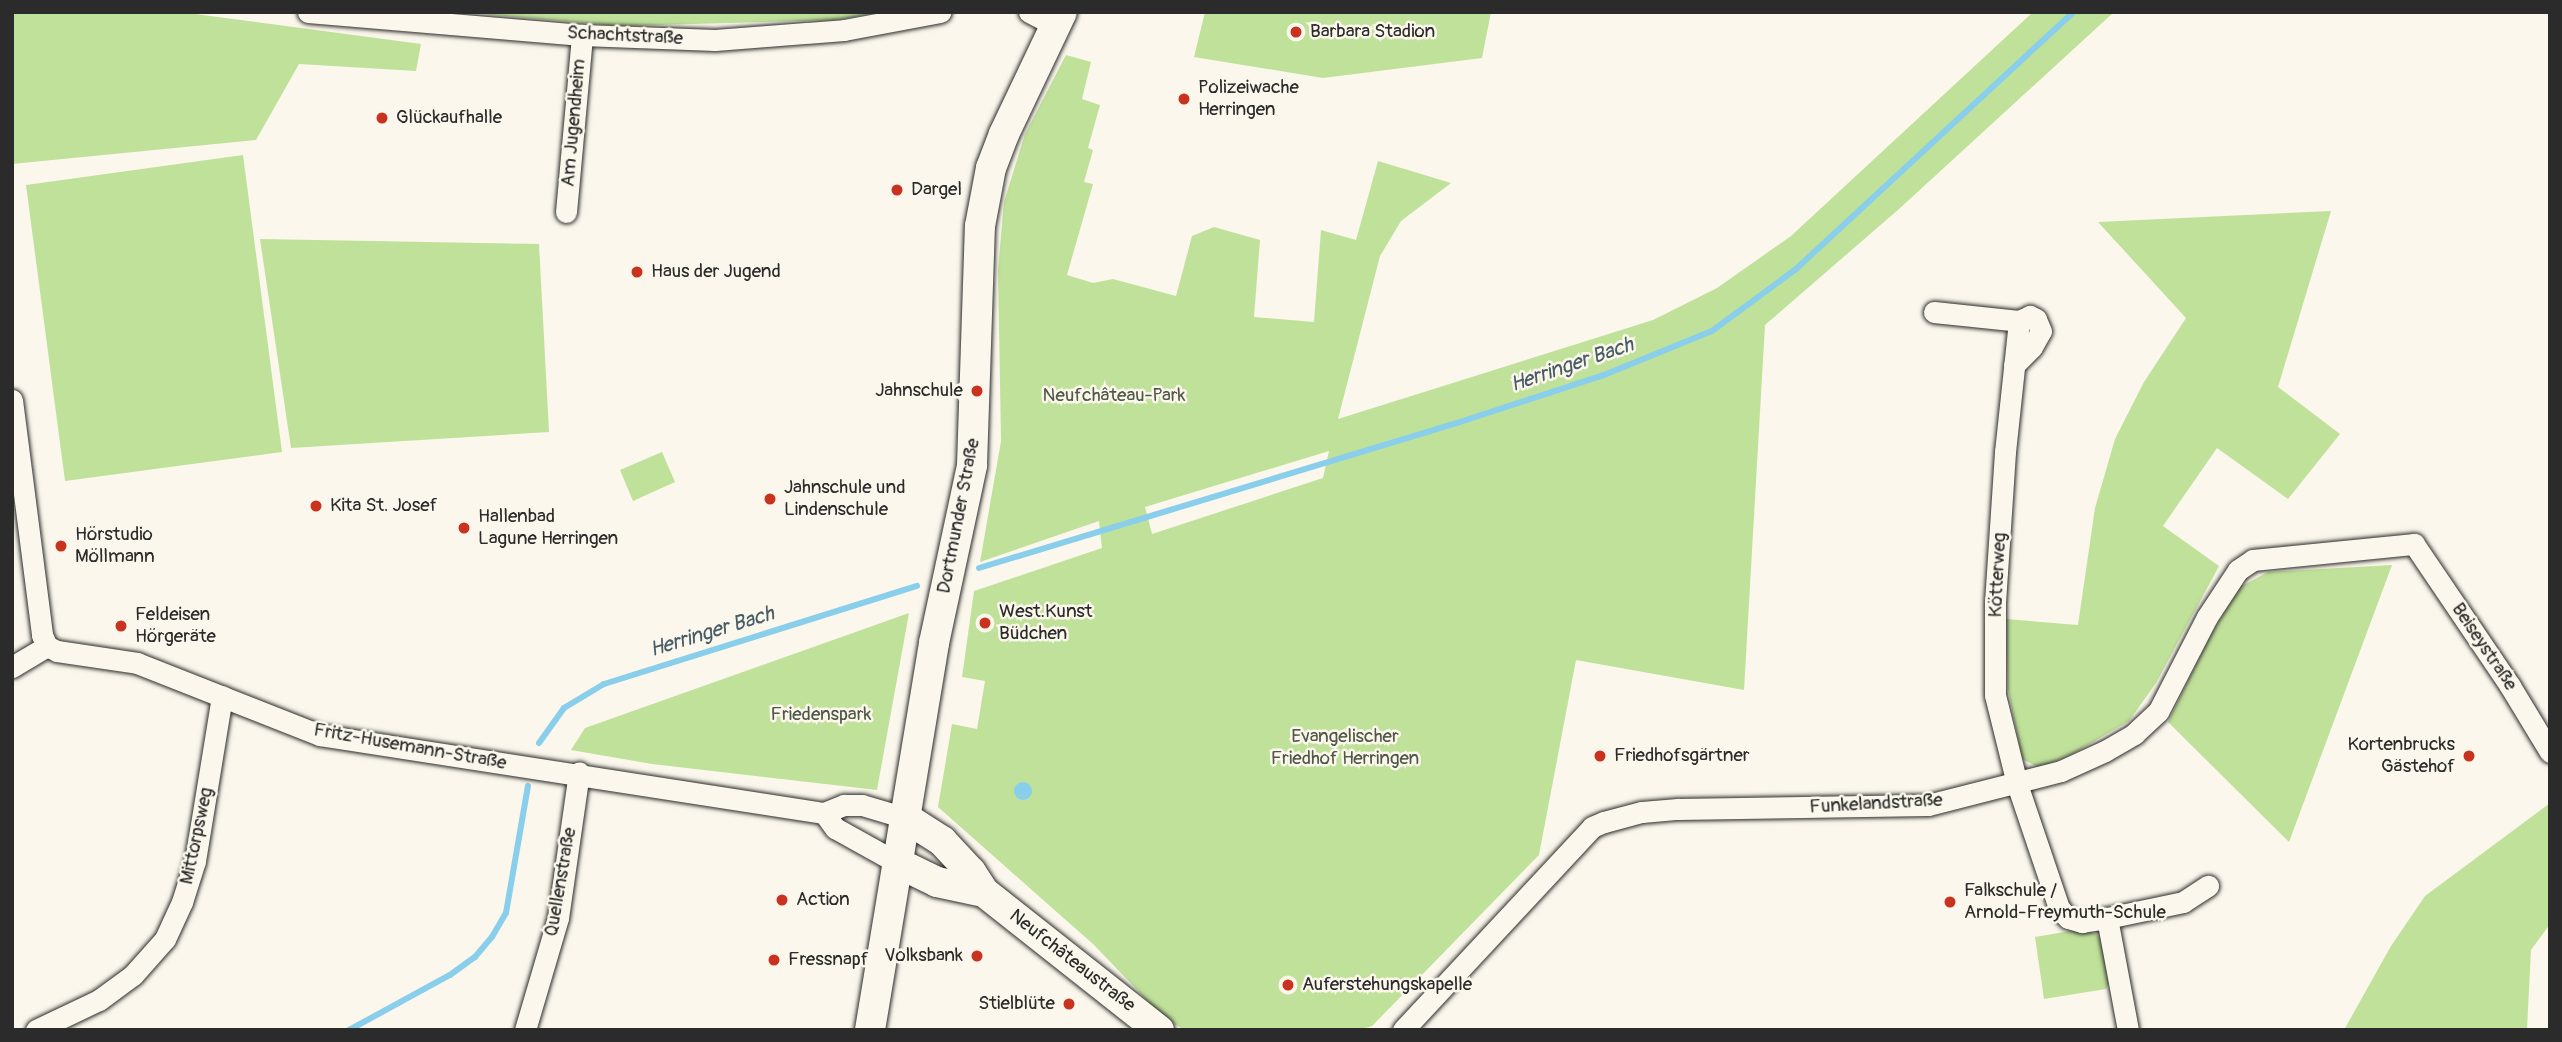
<!DOCTYPE html>
<html>
<head>
<meta charset="utf-8">
<style>
	body { margin:0 }
	#map { position:relative; width:2562px; height:1042px; overflow:hidden; background:#fbf7ec; font-family:Pangolin,sans-serif }
	div>[style] { position:absolute }
	.green>* { inset:0; background:#c0e19a }
	.water>* { inset:0; background:#89ceeb }
	.round { border-radius:50% }
	.stream>* { height:6px; margin:-3px; padding:0 3px; transform-origin:3px; border-radius:3px; background:#89ceeb }
	.roads { filter:drop-shadow(0 0 2px #2b2b2b) drop-shadow(0 0 2px #2b2b2b) }
	.street>* { height:21px; margin:-10.5px; padding:0 10.5px; transform-origin:10.5px; border-radius:10.5px; background:#fbf7ec }
	.secondary>* { height:30px; margin:-15px; padding:0 15px; transform-origin:15px; border-radius:15px; background:#fbf7ec }
	.dots>* { width:19px; height:19px; translate:-50% -50%; box-sizing:border-box; border:4px solid #fbf7ec; border-radius:50% }
	span { translate:-50% -50%; white-space:nowrap; text-align:center; line-height:1.15; -webkit-text-stroke:5px #fbf7ec; paint-order:stroke }
	.poi-label { font-size:19px; color:#2b2b2b }
	.left { translate:0 -50%; text-align:left }
	.right { translate:-100% -50%; text-align:right }
	.street-label { font-size:19px; color:#2b2b2b }
	.park-label { font-size:19px; color:#505847 }
	.water-label { font-size:21px; color:#475c65; font-style:italic }
	.frame { position:absolute; inset:0; border:14px solid #2b2b2b; pointer-events:none }
</style>
</head>
<body>
<div id="map">
	<div class="green">
		<i style="clip-path:polygon(12px 12px,180px 12px,421px 44px,416px 71px,299px 64px,256px 140px,12px 164px)"></i>
		<i style="clip-path:polygon(459px 12px,882px 12px,835px 20px,620px 26px)"></i>
		<i style="clip-path:polygon(1205px 12px,1491px 12px,1482px 58px,1323px 78px,1194px 57px)"></i>
		<i style="clip-path:polygon(evenodd,2033px 12px,2114px 12px,1899px 209px,1765px 325px,1744px 690px,1576px 660px,1539px 855px,1372px 1026px,1359px 1030px,1185px 1030px,1166px 1020px,1093px 944px,938px 807px,952px 724px,977px 729px,985px 681px,962px 677px,974px 591px,1102px 548px,1099px 521px,980px 562px,1001px 441px,998px 270px,1004px 202px,1025px 134px,1066px 55px,1091px 62px,1082px 99px,1100px 105px,1088px 148px,1093px 150px,1084px 182px,1093px 184px,1067px 275px,1093px 283px,1113px 279px,1176px 296px,1192px 236px,1214px 227px,1260px 240px,1254px 317px,1314px 322px,1321px 230px,1356px 240px,1378px 161px,1451px 183px,1401px 221px,1380px 256px,1338px 419px,1653px 320px,1717px 288px,1791px 236px,2033px 12px,1329px 451px,1323px 478px,1152px 534px,1145px 507px,1329px 451px)"></i>
		<i style="clip-path:polygon(243px 155px,282px 452px,65px 481px,26px 185px)"></i>
		<i style="clip-path:polygon(2331px 211px,2278px 387px,2340px 434px,2288px 499px,2217px 448px,2163px 526px,2219px 566px,2156px 683px,2129px 721px,2074px 753px,2040px 768px,2022px 759px,2008px 689px,2006px 619px,2078px 625px,2095px 508px,2115px 439px,2144px 382px,2186px 318px,2098px 222px)"></i>
		<i style="clip-path:polygon(260px 239px,539px 244px,549px 432px,291px 448px)"></i>
		<i style="clip-path:polygon(662px 452px,675px 482px,633px 501px,620px 470px)"></i>
		<i style="clip-path:polygon(2392px 565px,2289px 842px,2168px 722px,2211px 634px,2240px 587px,2268px 572px)"></i>
		<i style="clip-path:polygon(909px 613px,877px 790px,652px 764px,571px 750px,585px 728px)"></i>
		<i style="clip-path:polygon(2550px 803px,2550px 924px,2531px 950px,2527px 1030px,2344px 1030px,2391px 946px,2425px 896px)"></i>
		<i style="clip-path:polygon(2082px 929px,2096px 934px,2103px 941px,2110px 981px,2106px 989px,2044px 999px,2035px 937px)"></i>
	</div>
	<div class="water">
		<i class="round" style="left:1014px;top:782px;width:18px;height:18px"></i>
	</div>
	<div class="stream">
		<i style="left:979px;top:568px;width:503px;rotate:-16.88deg"></i>
		<i style="left:1460px;top:422px;width:151px;rotate:-18.1deg"></i>
		<i style="left:1604px;top:375px;width:117px;rotate:-22.2deg"></i>
		<i style="left:1712px;top:331px;width:104px;rotate:-36.4deg"></i>
		<i style="left:1796px;top:269px;width:379px;rotate:-42.8deg"></i>
		<i style="left:539px;top:743px;width:43px;rotate:-54.5deg"></i>
		<i style="left:564px;top:708px;width:47px;rotate:-31deg"></i>
		<i style="left:604px;top:684px;width:328px;rotate:-17.4deg"></i>
		<i style="left:349px;top:1030px;width:115px;rotate:-28.6deg"></i>
		<i style="left:450px;top:975px;width:31px;rotate:-36deg"></i>
		<i style="left:475px;top:957px;width:26px;rotate:-50deg"></i>
		<i style="left:492px;top:937px;width:28px;rotate:-60deg"></i>
		<i style="left:506px;top:913px;width:129px;rotate:-80.2deg"></i>
	</div>
	<div class="roads">
		<div class="street">
			<i style="left:308px;top:12px;width:275px;rotate:4.8deg"></i>
			<i style="left:582px;top:35px;width:133px;rotate:2.2deg"></i>
			<i style="left:715px;top:40px;width:129px;rotate:-4.4deg"></i>
			<i style="left:844px;top:30px;width:98px;rotate:-10.6deg"></i>
			<i style="left:1029px;top:12px;width:31px;rotate:27deg"></i>
			<i style="left:566px;top:212px;width:178px;rotate:-84.8deg"></i>
			<i style="left:1934px;top:312px;width:85px;rotate:6deg"></i>
			<i style="left:2019px;top:321px;width:132px;rotate:96.1deg"></i>
			<i style="left:2005px;top:452px;width:149px;rotate:93.8deg"></i>
			<i style="left:1995px;top:601px;width:94px;rotate:90deg"></i>
			<i style="left:1995px;top:695px;width:92px;rotate:76.1deg"></i>
			<i style="left:2017px;top:784px;width:131px;rotate:71.3deg"></i>
			<i style="left:2059px;top:908px;width:13px;rotate:48deg"></i>
			<i style="left:2068px;top:918px;width:15px;rotate:16deg"></i>
			<i style="left:2082px;top:922px;width:25px;rotate:-9deg"></i>
			<i style="left:2107px;top:918px;width:114px;rotate:79.4deg"></i>
			<i style="left:2014px;top:365px;width:25px;rotate:-45deg"></i>
			<i style="left:2032px;top:347px;width:18px;rotate:-61deg"></i>
			<i style="left:2041px;top:331px;width:13px;rotate:-113deg"></i>
			<i style="left:2036px;top:319px;width:7px;rotate:-153deg"></i>
			<i style="left:2030px;top:316px;width:12px;rotate:156deg"></i>
			<i style="left:12px;top:400px;width:237px;rotate:82.7deg"></i>
			<i style="left:42px;top:635px;width:12px;rotate:66deg"></i>
			<i style="left:47px;top:646px;width:11px;rotate:27deg"></i>
			<i style="left:57px;top:651px;width:81px;rotate:8.5deg"></i>
			<i style="left:137px;top:663px;width:197px;rotate:21.5deg"></i>
			<i style="left:320px;top:735px;width:510px;rotate:8.8deg"></i>
			<i style="left:824px;top:813px;width:22px;rotate:-22deg"></i>
			<i style="left:844px;top:805px;width:18px"></i>
			<i style="left:862px;top:805px;width:46px;rotate:16.5deg"></i>
			<i style="left:12px;top:667px;width:41px;rotate:-31deg"></i>
			<i style="left:824px;top:813px;width:19px;rotate:54deg"></i>
			<i style="left:835px;top:828px;width:72px;rotate:29.1deg"></i>
			<i style="left:2107px;top:918px;width:78px;rotate:-11.9deg"></i>
			<i style="left:2183px;top:902px;width:30px;rotate:-33deg"></i>
			<i style="left:36px;top:1030px;width:70px;rotate:-25.5deg"></i>
			<i style="left:99px;top:1000px;width:42px;rotate:-36.3deg"></i>
			<i style="left:133px;top:975px;width:48px;rotate:-48.4deg"></i>
			<i style="left:165px;top:939px;width:41px;rotate:-65.3deg"></i>
			<i style="left:182px;top:902px;width:43px;rotate:-72.4deg"></i>
			<i style="left:195px;top:861px;width:167px;rotate:-80.7deg"></i>
			<i style="left:525px;top:1030px;width:117px;rotate:-73.6deg"></i>
			<i style="left:558px;top:918px;width:147px;rotate:-81.8deg"></i>
			<i style="left:1403px;top:1030px;width:277px;rotate:-47deg"></i>
			<i style="left:1592px;top:827px;width:13px;rotate:-23deg"></i>
			<i style="left:1604px;top:822px;width:39px;rotate:-15deg"></i>
			<i style="left:1642px;top:812px;width:36px;rotate:-5deg"></i>
			<i style="left:1678px;top:809px;width:250px;rotate:-0.9deg"></i>
			<i style="left:1928px;top:805px;width:137px;rotate:-14.3deg"></i>
			<i style="left:2061px;top:771px;width:48px;rotate:-24.4deg"></i>
			<i style="left:2105px;top:751px;width:34px;rotate:-30deg"></i>
			<i style="left:2134px;top:734px;width:33px;rotate:-43deg"></i>
			<i style="left:2158px;top:712px;width:107px;rotate:-62.7deg"></i>
			<i style="left:2207px;top:617px;width:56px;rotate:-56.6deg"></i>
			<i style="left:2238px;top:570px;width:18px;rotate:-34deg"></i>
			<i style="left:2253px;top:560px;width:162px;rotate:-5.7deg"></i>
			<i style="left:2414px;top:544px;width:171px;rotate:55.9deg"></i>
			<i style="left:2510px;top:686px;width:77px;rotate:58.8deg"></i>
		</div>
		<div class="secondary">
			<i style="left:906px;top:818px;width:43px;rotate:32.6deg"></i>
			<i style="left:942px;top:841px;width:42px;rotate:46.9deg"></i>
			<i style="left:971px;top:872px;width:24px;rotate:57deg"></i>
			<i style="left:984px;top:892px;width:223px;rotate:38.3deg"></i>
			<i style="left:898px;top:863px;width:43px;rotate:26deg"></i>
			<i style="left:937px;top:882px;width:48px;rotate:12deg"></i>
			<i style="left:870px;top:1030px;width:392px;rotate:-80.6deg"></i>
			<i style="left:934px;top:643px;width:182px;rotate:-77.9deg"></i>
			<i style="left:972px;top:465px;width:239px;rotate:-88.1deg"></i>
			<i style="left:980px;top:226px;width:59px;rotate:-79.3deg"></i>
			<i style="left:991px;top:168px;width:36px;rotate:-69deg"></i>
			<i style="left:1004px;top:134px;width:135px;rotate:-64.6deg"></i>
		</div>
	</div>
	<div class="dots">
		<i style="left:1296px;top:32px;background:#c8321e"></i>
		<i style="left:1184px;top:99px;background:#c8321e"></i>
		<i style="left:382px;top:118px;background:#c8321e"></i>
		<i style="left:897px;top:190px;background:#c8321e"></i>
		<i style="left:637px;top:272px;background:#c8321e"></i>
		<i style="left:977px;top:391px;background:#c8321e"></i>
		<i style="left:770px;top:499px;background:#c8321e"></i>
		<i style="left:316px;top:506px;background:#c8321e"></i>
		<i style="left:464px;top:528px;background:#c8321e"></i>
		<i style="left:61px;top:546px;background:#c8321e"></i>
		<i style="left:985px;top:623px;background:#c8321e"></i>
		<i style="left:121px;top:626px;background:#c8321e"></i>
		<i style="left:1600px;top:756px;background:#c8321e"></i>
		<i style="left:2469px;top:756px;background:#c8321e"></i>
		<i style="left:782px;top:900px;background:#c8321e"></i>
		<i style="left:1950px;top:902px;background:#c8321e"></i>
		<i style="left:977px;top:956px;background:#c8321e"></i>
		<i style="left:774px;top:960px;background:#c8321e"></i>
		<i style="left:1288px;top:985px;background:#c8321e"></i>
		<i style="left:1069px;top:1004px;background:#c8321e"></i>
	</div>
	<div class="poi-label">
		<span class="left" style="left:1310px;top:32px">Barbara Stadion</span>
		<span class="left" style="left:1198px;top:99px">Polizeiwache<br>Herringen</span>
		<span class="left" style="left:396px;top:118px">Glückaufhalle</span>
		<span class="left" style="left:911px;top:190px">Dargel</span>
		<span class="left" style="left:651px;top:272px">Haus der Jugend</span>
		<span class="right" style="left:963px;top:391px">Jahnschule</span>
		<span class="left" style="left:784px;top:499px">Jahnschule und<br>Lindenschule</span>
		<span class="left" style="left:330px;top:506px">Kita St. Josef</span>
		<span class="left" style="left:478px;top:528px">Hallenbad<br>Lagune Herringen</span>
		<span class="left" style="left:75px;top:546px">Hörstudio<br>Möllmann</span>
		<span class="left" style="left:999px;top:623px">West.Kunst<br>Büdchen</span>
		<span class="left" style="left:135px;top:626px">Feldeisen<br>Hörgeräte</span>
		<span class="right" style="left:2455px;top:756px">Kortenbrucks<br>Gästehof</span>
		<span class="left" style="left:1614px;top:756px">Friedhofsgärtner</span>
		<span class="left" style="left:1964px;top:902px">Falkschule /<br>Arnold-Freymuth-Schule</span>
		<span class="left" style="left:796px;top:900px">Action</span>
		<span class="right" style="left:963px;top:956px">Volksbank</span>
		<span class="left" style="left:788px;top:960px">Fressnapf</span>
		<span class="left" style="left:1302px;top:985px">Auferstehungskapelle</span>
		<span class="right" style="left:1055px;top:1004px">Stielblüte</span>
	</div>
	<div class="street-label">
		<span style="left:625px;top:36px;rotate:3deg">Schachtstraße</span>
		<span style="left:574px;top:123px;rotate:-85deg">Am Jugendheim</span>
		<span style="left:959px;top:516px;rotate:-79deg">Dortmunder Straße</span>
		<span style="left:1998px;top:575px;rotate:-87deg">Kötterweg</span>
		<span style="left:2484px;top:647px;rotate:56deg">Beiseystraße</span>
		<span style="left:410px;top:747px;rotate:10deg">Fritz-Husemann-Straße</span>
		<span style="left:1876px;top:804px;rotate:-3deg">Funkelandstraße</span>
		<span style="left:197px;top:836px;rotate:-78deg">Mittorpsweg</span>
		<span style="left:561px;top:882px;rotate:-80deg">Quellenstraße</span>
		<span style="left:1072px;top:961px;rotate:38deg">Neufchâteaustraße</span>
	</div>
	<div class="park-label">
		<span style="left:1114px;top:396px">Neufchâteau-Park</span>
		<span style="left:821px;top:715px">Friedenspark</span>
		<span style="left:1345px;top:748px">Evangelischer<br>Friedhof Herringen</span>
	</div>
	<div class="water-label">
		<span style="left:1572px;top:365px;rotate:-19deg">Herringer Bach</span>
		<span style="left:712px;top:632px;rotate:-17deg">Herringer Bach</span>
	</div>
	<div class="frame"></div>
</div>
</body>
</html>
